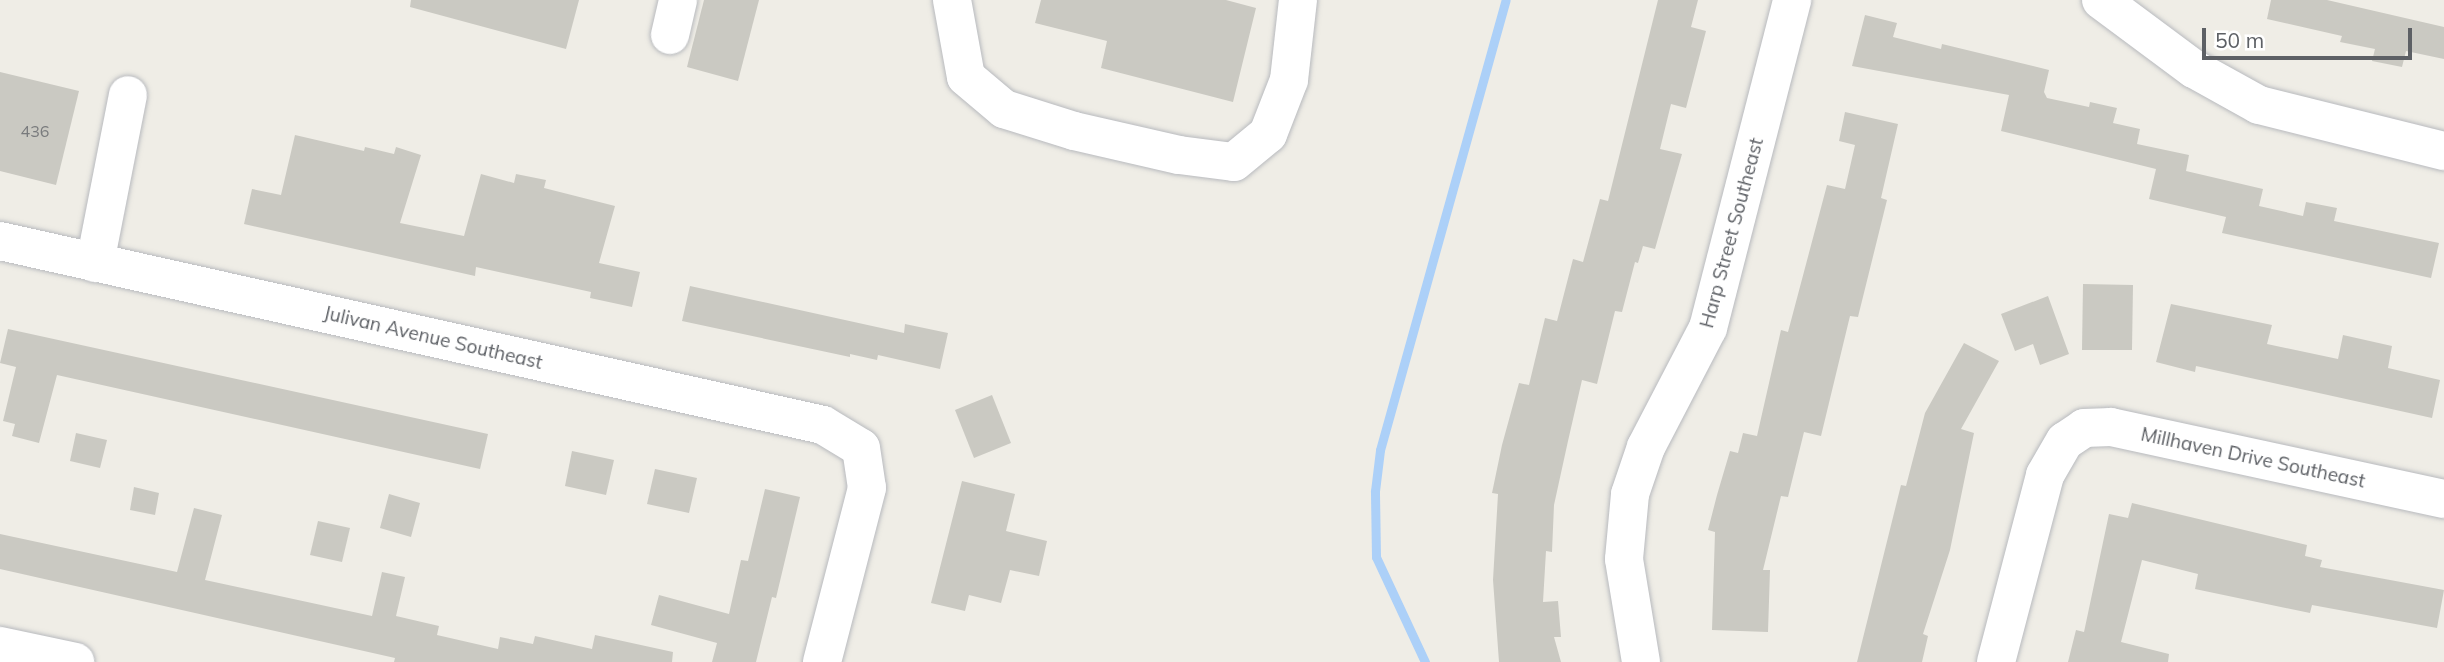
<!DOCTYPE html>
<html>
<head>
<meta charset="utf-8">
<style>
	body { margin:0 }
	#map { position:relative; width:2444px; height:662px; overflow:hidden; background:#efede6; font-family:Mulish,sans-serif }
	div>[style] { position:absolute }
	.stream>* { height:9px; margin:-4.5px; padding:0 4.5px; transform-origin:4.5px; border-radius:4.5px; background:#acd0f8 }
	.building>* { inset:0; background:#cac9c2 }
	.roads { filter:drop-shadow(0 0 2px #b8babe) drop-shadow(0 0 2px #b8babe) }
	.minor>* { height:38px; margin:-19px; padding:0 19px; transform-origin:19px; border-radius:19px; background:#fff }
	span { translate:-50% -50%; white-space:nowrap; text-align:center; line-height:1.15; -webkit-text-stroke:7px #fff; paint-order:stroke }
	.number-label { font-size:16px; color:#787a7c }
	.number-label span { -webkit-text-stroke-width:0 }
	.street-label { font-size:19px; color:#5d6065 }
	.scale { position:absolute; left:2202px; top:28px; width:210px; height:32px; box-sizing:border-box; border:4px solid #5d6065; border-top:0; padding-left:9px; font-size:21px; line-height:24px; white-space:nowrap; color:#5d6065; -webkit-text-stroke:5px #fff; paint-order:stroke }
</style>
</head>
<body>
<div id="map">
	<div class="stream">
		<i style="left:1425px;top:662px;width:116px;rotate:-115deg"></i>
		<i style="left:1376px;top:557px;width:66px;rotate:-90.9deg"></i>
		<i style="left:1375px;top:491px;width:41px;rotate:-83deg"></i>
		<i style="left:1380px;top:450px;width:467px;rotate:-74.4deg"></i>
	</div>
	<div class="building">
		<i style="clip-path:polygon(411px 0,579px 0,566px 49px,410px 7px)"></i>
		<i style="clip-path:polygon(704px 0,759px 0,738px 81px,687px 67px)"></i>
		<i style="clip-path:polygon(1041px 0,1226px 0,1256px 8px,1233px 102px,1101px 68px,1107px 41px,1035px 23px)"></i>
		<i style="clip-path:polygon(1658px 0,1698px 0,1691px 27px,1706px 31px,1686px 108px,1671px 104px,1660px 149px,1682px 154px,1655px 249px,1643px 246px,1638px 263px,1635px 262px,1622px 312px,1615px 311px,1597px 384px,1582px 380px,1568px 441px,1554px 505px,1552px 552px,1546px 551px,1543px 602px,1558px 601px,1561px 637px,1554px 637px,1561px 662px,1499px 662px,1493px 580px,1498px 494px,1492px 493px,1502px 445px,1519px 383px,1529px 385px,1545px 318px,1557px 321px,1573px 259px,1583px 262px,1600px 199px,1608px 201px)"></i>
		<i style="clip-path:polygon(2271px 0,2327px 0,2444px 27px,2444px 59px,2406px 51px,2402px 67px,2372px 61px,2375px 49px,2340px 42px,2342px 36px,2267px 19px)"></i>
		<i style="clip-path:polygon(1865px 15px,1897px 23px,1893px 37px,1941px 49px,1942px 44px,2049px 70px,2044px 92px,2047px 98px,2089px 107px,2090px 102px,2117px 108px,2113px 123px,2140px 129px,2137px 144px,2189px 155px,2186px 171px,2263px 189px,2259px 206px,2303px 216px,2306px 202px,2337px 208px,2334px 221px,2439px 243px,2431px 278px,2222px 233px,2226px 217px,2149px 199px,2156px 169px,2001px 131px,2009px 95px,1852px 66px)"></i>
		<i style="clip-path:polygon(0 72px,79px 91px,56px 185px,0 171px)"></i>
		<i style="clip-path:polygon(1845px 112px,1898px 124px,1881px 198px,1887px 200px,1858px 317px,1850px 316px,1821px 436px,1804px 432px,1788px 497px,1781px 496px,1763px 570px,1770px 570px,1768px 632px,1712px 630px,1715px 532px,1708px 530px,1717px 495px,1730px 451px,1738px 453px,1743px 433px,1757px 436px,1781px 330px,1788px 332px,1827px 185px,1845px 189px,1855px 145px,1839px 141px)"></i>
		<i style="clip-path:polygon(295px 135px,364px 151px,365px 147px,394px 154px,396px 147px,421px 155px,400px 223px,464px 236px,481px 174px,514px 183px,516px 174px,546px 180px,544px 188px,615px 206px,599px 263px,640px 272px,632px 307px,590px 298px,591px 292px,476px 267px,475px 276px,244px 224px,252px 189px,281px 195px)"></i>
		<i style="clip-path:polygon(2083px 284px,2133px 285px,2132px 350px,2082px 350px)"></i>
		<i style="clip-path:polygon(690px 286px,904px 333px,905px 324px,948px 333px,940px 369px,878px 355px,877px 360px,850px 354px,850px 357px,682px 321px)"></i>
		<i style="clip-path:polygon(2048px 296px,2069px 354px,2040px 365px,2033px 344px,2015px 351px,2001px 314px)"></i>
		<i style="clip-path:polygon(2171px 304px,2272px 325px,2267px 344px,2338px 359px,2343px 335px,2392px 346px,2388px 368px,2440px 380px,2432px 418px,2196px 366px,2195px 372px,2156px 362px)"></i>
		<i style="clip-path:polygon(8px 329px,488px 434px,480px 469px,57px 375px,39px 443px,12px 436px,15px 424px,3px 421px,16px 367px,0 363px)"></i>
		<i style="clip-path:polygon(1964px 343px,1999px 361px,1961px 429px,1974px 433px,1950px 550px,1923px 634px,1928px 636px,1922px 662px,1857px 662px,1901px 485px,1906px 486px,1925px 413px)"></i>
		<i style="clip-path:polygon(992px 395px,1011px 443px,974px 458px,955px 410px)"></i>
		<i style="clip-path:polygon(76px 433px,107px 440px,100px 468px,70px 461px)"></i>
		<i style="clip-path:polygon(572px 451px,614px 460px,606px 495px,565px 486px)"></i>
		<i style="clip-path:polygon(655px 469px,697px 478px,689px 513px,647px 504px)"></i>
		<i style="clip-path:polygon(962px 481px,1015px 494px,1006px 531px,1047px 541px,1039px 576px,1010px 570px,1001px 603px,969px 595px,965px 611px,931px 603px)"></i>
		<i style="clip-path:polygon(134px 487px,159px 493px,155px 515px,130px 510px)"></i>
		<i style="clip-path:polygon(765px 489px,800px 497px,776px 598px,772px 597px,756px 662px,712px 662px,717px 643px,651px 625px,659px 595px,729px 614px,741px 560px,748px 561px)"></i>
		<i style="clip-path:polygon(389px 494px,420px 503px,411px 537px,380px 528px)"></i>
		<i style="clip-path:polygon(2132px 503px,2307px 545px,2305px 556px,2322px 560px,2320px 567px,2444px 590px,2437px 628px,2312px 605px,2310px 613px,2195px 589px,2198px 574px,2142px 560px,2121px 642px,2169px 654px,2168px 662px,2068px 662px,2076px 630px,2084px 632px,2109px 514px,2128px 518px)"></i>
		<i style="clip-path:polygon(194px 508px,222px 515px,205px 580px,372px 616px,382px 572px,405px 577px,396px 616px,439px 626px,437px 635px,498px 649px,500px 637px,533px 644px,535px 636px,592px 649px,595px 635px,673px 652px,672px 662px,394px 662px,395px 658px,0 569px,0 534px,177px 572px)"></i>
		<i style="clip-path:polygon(318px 521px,350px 528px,342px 562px,310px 555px)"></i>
	</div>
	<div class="roads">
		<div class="minor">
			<i style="left:952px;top:0;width:78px;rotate:79.7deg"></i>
			<i style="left:966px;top:77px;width:50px;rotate:40.1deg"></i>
			<i style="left:1004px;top:109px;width:73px;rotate:17.4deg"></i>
			<i style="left:1074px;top:131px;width:108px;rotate:12.9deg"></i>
			<i style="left:1179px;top:155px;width:55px;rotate:7.3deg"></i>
			<i style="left:1234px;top:162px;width:44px;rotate:-39.5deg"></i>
			<i style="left:1268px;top:134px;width:58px;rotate:-68.7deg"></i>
			<i style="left:1289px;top:80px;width:81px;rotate:-83.6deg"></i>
			<i style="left:2101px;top:0;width:116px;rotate:36.6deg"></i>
			<i style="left:2194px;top:69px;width:74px;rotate:29deg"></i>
			<i style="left:2259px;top:105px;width:191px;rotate:14deg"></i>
			<i style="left:670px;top:35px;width:36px;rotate:-77deg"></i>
			<i style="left:0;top:241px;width:843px;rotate:12.6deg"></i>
			<i style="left:823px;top:425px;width:44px;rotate:31.2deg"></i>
			<i style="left:861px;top:448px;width:40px;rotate:81.5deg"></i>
			<i style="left:867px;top:488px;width:180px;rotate:104.5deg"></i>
			<i style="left:95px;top:263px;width:171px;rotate:-78.9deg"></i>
			<i style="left:0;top:646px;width:77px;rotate:12deg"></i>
			<i style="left:1641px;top:662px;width:104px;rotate:-99.4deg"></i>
			<i style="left:1624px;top:559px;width:65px;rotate:-84.7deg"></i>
			<i style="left:1630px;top:494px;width:50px;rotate:-71.2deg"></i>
			<i style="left:1646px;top:447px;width:134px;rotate:-62.5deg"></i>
			<i style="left:1708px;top:328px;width:339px;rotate:-75.6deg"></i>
			<i style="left:1996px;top:662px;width:193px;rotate:-75.3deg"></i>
			<i style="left:2045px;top:475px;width:39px;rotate:-60deg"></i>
			<i style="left:2065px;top:441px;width:23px;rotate:-34deg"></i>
			<i style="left:2084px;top:428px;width:27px;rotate:-2deg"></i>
			<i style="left:2111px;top:427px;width:341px;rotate:12.2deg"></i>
		</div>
	</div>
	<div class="number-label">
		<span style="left:35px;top:131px">436</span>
	</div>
	<div class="street-label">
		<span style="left:1732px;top:233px;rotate:-75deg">Harp Street Southeast</span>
		<span style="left:433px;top:338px;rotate:13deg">Julivan Avenue Southeast</span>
		<span style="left:2253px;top:458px;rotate:12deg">Millhaven Drive Southeast</span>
	</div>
	<div class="scale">50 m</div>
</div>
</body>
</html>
